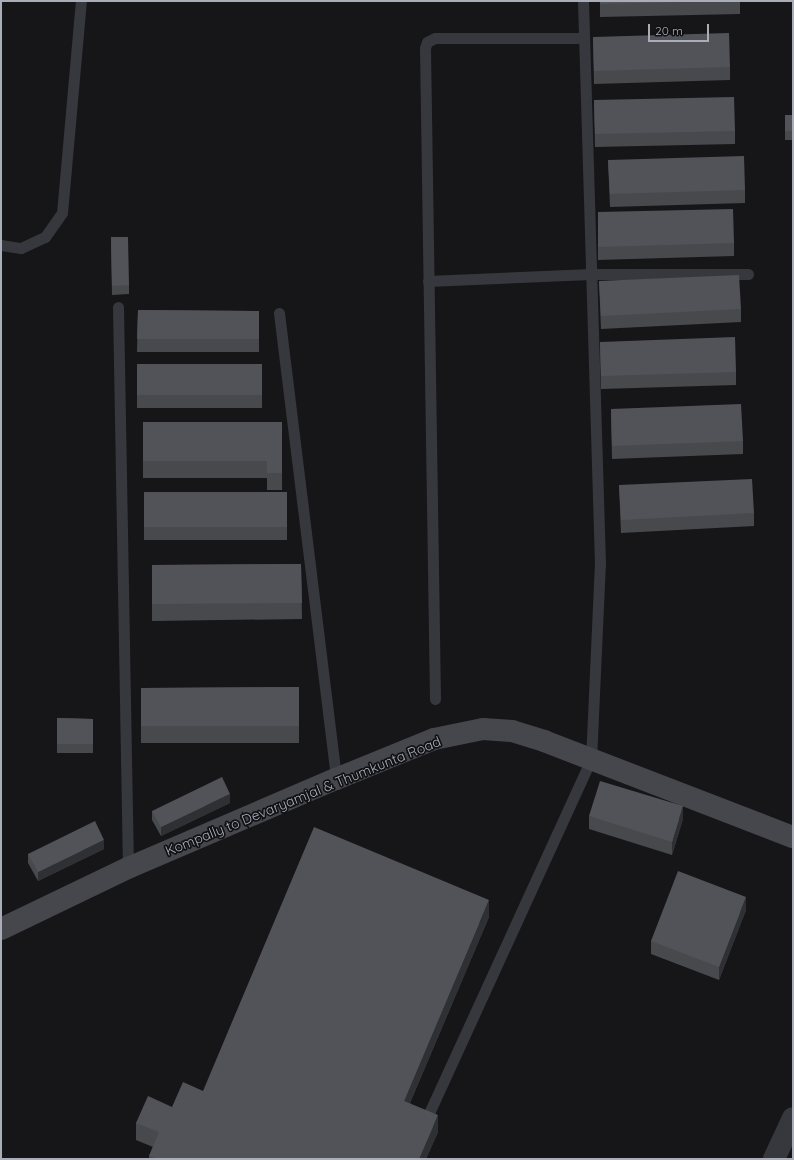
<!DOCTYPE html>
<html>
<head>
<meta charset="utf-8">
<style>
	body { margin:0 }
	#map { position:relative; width:794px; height:1160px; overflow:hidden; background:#161618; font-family:Quicksand,sans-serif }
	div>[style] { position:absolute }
	.service>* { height:11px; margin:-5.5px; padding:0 5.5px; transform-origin:5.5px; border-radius:5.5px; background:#37383d }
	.minor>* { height:22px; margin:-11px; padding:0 11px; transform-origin:11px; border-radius:11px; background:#37383d }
	.secondary>* { height:22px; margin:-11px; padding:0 11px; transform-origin:11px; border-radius:11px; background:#45474d }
	.wall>* { inset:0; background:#47494d }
	.shaded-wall>* { inset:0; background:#2f3033 }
	.building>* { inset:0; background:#525359 }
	span { translate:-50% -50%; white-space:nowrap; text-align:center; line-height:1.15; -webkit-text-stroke:3.5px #111113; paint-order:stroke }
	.street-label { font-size:14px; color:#a8adb8 }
	.frame { position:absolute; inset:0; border:2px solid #a8adb8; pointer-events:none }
	.scale { position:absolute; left:648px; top:24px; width:61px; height:18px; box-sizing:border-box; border:2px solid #a8adb8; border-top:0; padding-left:5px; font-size:12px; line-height:14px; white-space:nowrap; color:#a8adb8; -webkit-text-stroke:3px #111113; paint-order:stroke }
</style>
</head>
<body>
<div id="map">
	<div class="service">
		<i style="left:1px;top:245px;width:20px;rotate:9deg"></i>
		<i style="left:21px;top:248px;width:26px;rotate:-25deg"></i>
		<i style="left:45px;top:237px;width:29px;rotate:-55deg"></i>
		<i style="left:62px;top:213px;width:213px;rotate:-84.9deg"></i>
		<i style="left:428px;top:281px;width:163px;rotate:-2.5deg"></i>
		<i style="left:591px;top:274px;width:157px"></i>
		<i style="left:118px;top:307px;width:561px;rotate:88.98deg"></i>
		<i style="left:279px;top:313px;width:469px;rotate:83deg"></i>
		<i style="left:435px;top:699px;width:651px;rotate:-90.88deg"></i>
		<i style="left:425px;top:48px;width:6px;rotate:-72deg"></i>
		<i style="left:427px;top:42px;width:9px;rotate:-27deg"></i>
		<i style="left:435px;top:38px;width:149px"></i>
		<i style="left:430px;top:1111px;width:386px;rotate:-65.4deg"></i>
		<i style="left:591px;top:760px;width:196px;rotate:-87.4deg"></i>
		<i style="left:600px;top:564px;width:563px;rotate:-91.73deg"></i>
	</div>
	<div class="minor">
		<i style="left:774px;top:1159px;width:45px;rotate:-65.1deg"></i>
	</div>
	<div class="secondary">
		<i style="left:1px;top:929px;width:141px;rotate:-25.7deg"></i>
		<i style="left:128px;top:868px;width:226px;rotate:-23.2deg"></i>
		<i style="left:336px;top:779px;width:106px;rotate:-22.2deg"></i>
		<i style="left:434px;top:739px;width:50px;rotate:-11.5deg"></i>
		<i style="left:483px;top:729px;width:29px;rotate:4deg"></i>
		<i style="left:512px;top:731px;width:34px;rotate:17deg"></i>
		<i style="left:544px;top:741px;width:267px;rotate:21.1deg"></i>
	</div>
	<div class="wall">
		<i style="clip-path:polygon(600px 1px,740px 1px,740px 14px,600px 17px)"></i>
		<i style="clip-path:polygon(593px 37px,730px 67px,730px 80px,594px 84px)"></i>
		<i style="clip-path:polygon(594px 100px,735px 131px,735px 144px,595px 147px)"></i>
		<i style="clip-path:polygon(785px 115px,793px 115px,793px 140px,785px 140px)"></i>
		<i style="clip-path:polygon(608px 160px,745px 190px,745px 203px,610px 207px)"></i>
		<i style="clip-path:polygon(598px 225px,734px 243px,734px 256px,598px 260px)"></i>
		<i style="clip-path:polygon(111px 237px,129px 285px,129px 294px,112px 295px)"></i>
		<i style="clip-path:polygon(599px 281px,741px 309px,741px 322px,601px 329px)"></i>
		<i style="clip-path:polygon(138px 310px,259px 311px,259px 352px,137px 352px)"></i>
		<i style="clip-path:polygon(600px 342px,736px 372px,736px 385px,601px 389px)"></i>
		<i style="clip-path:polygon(137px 364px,262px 364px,262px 408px,137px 408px)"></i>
		<i style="clip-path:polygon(611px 409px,743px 441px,743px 454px,612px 459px)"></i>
		<i style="clip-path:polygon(143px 422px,282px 422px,282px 490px,267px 490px,267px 478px,143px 478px)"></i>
		<i style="clip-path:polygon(619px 485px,754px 513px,754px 526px,621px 533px)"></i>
		<i style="clip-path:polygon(144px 492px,287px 492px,287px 540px,144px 540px)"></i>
		<i style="clip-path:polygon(301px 564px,302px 619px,152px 621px,152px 565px)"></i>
		<i style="clip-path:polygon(299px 687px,299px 743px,141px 743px,141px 688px)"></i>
		<i style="clip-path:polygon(57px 718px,93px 719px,93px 753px,57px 753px)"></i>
		<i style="clip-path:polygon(230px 803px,161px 836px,152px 820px,152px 811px)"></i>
		<i style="clip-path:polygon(589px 816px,683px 819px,672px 855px,589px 829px)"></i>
		<i style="clip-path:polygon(104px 849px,38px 881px,28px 863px,28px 854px)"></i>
		<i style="clip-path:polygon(746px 910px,719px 980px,651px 954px,651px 941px)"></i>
		<i style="clip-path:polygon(489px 917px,410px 1103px,438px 1132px,426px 1159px,149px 1159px,149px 1156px,153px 1147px,136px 1140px,136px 1123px,172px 1107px,203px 1091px)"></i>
	</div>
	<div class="shaded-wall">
		<i style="clip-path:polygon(230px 794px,230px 803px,161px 836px,161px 827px)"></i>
		<i style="clip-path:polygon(683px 806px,683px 819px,672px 855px,672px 842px)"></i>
		<i style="clip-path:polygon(104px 840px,104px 849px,38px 881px,38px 872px)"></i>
		<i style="clip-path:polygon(746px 897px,746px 910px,719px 980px,719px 967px)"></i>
		<i style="clip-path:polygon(489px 900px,489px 917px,404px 1117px,404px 1101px)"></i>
		<i style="clip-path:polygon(438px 1115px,438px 1132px,426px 1159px,419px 1159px)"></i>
	</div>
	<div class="building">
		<i style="clip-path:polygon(600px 1px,724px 1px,600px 4px)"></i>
		<i style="clip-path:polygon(729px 33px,730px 67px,594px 71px,593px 37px)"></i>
		<i style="clip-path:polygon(734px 97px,735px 131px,595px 134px,594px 100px)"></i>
		<i style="clip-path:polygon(785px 115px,793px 115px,793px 131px,785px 131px)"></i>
		<i style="clip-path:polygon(744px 156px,745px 190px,610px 194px,608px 160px)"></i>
		<i style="clip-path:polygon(733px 209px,734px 243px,598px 247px,598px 212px)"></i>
		<i style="clip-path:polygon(111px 237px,128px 237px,129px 285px,112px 286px)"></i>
		<i style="clip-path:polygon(739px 275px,741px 309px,601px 316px,599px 281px)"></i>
		<i style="clip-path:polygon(138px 310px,259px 311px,259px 339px,137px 339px)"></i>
		<i style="clip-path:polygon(735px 337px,736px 372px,601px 376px,600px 342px)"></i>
		<i style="clip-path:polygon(137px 364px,262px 364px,262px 395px,137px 395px)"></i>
		<i style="clip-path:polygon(741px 404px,743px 441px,612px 446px,611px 409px)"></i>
		<i style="clip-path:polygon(143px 422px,282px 422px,282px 473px,267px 473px,267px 461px,143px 461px)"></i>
		<i style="clip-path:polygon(752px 479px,754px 513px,621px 520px,619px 485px)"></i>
		<i style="clip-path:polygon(144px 492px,287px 492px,287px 527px,144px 527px)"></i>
		<i style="clip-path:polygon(301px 564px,302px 603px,152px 604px,152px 565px)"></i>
		<i style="clip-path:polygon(299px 687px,299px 726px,141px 726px,141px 688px)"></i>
		<i style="clip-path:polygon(57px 718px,93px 719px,93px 744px,57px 744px)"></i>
		<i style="clip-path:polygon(222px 777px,230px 794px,161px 827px,152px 811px)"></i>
		<i style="clip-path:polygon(600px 781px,683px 806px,672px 842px,589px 816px)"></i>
		<i style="clip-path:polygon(95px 821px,104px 840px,38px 872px,28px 854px)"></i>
		<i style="clip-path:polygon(314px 827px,489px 900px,404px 1101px,438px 1115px,419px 1159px,158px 1159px,149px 1156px,159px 1132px,136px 1123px,148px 1096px,172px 1107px,183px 1082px,203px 1091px)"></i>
		<i style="clip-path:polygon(678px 871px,746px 897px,719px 967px,651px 941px)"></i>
	</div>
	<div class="street-label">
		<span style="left:303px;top:796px;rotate:-22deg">Kompally to Devaryamjal &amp; Thumkunta Road</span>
	</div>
	<div class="frame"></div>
	<div class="scale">20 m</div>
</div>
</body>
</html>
